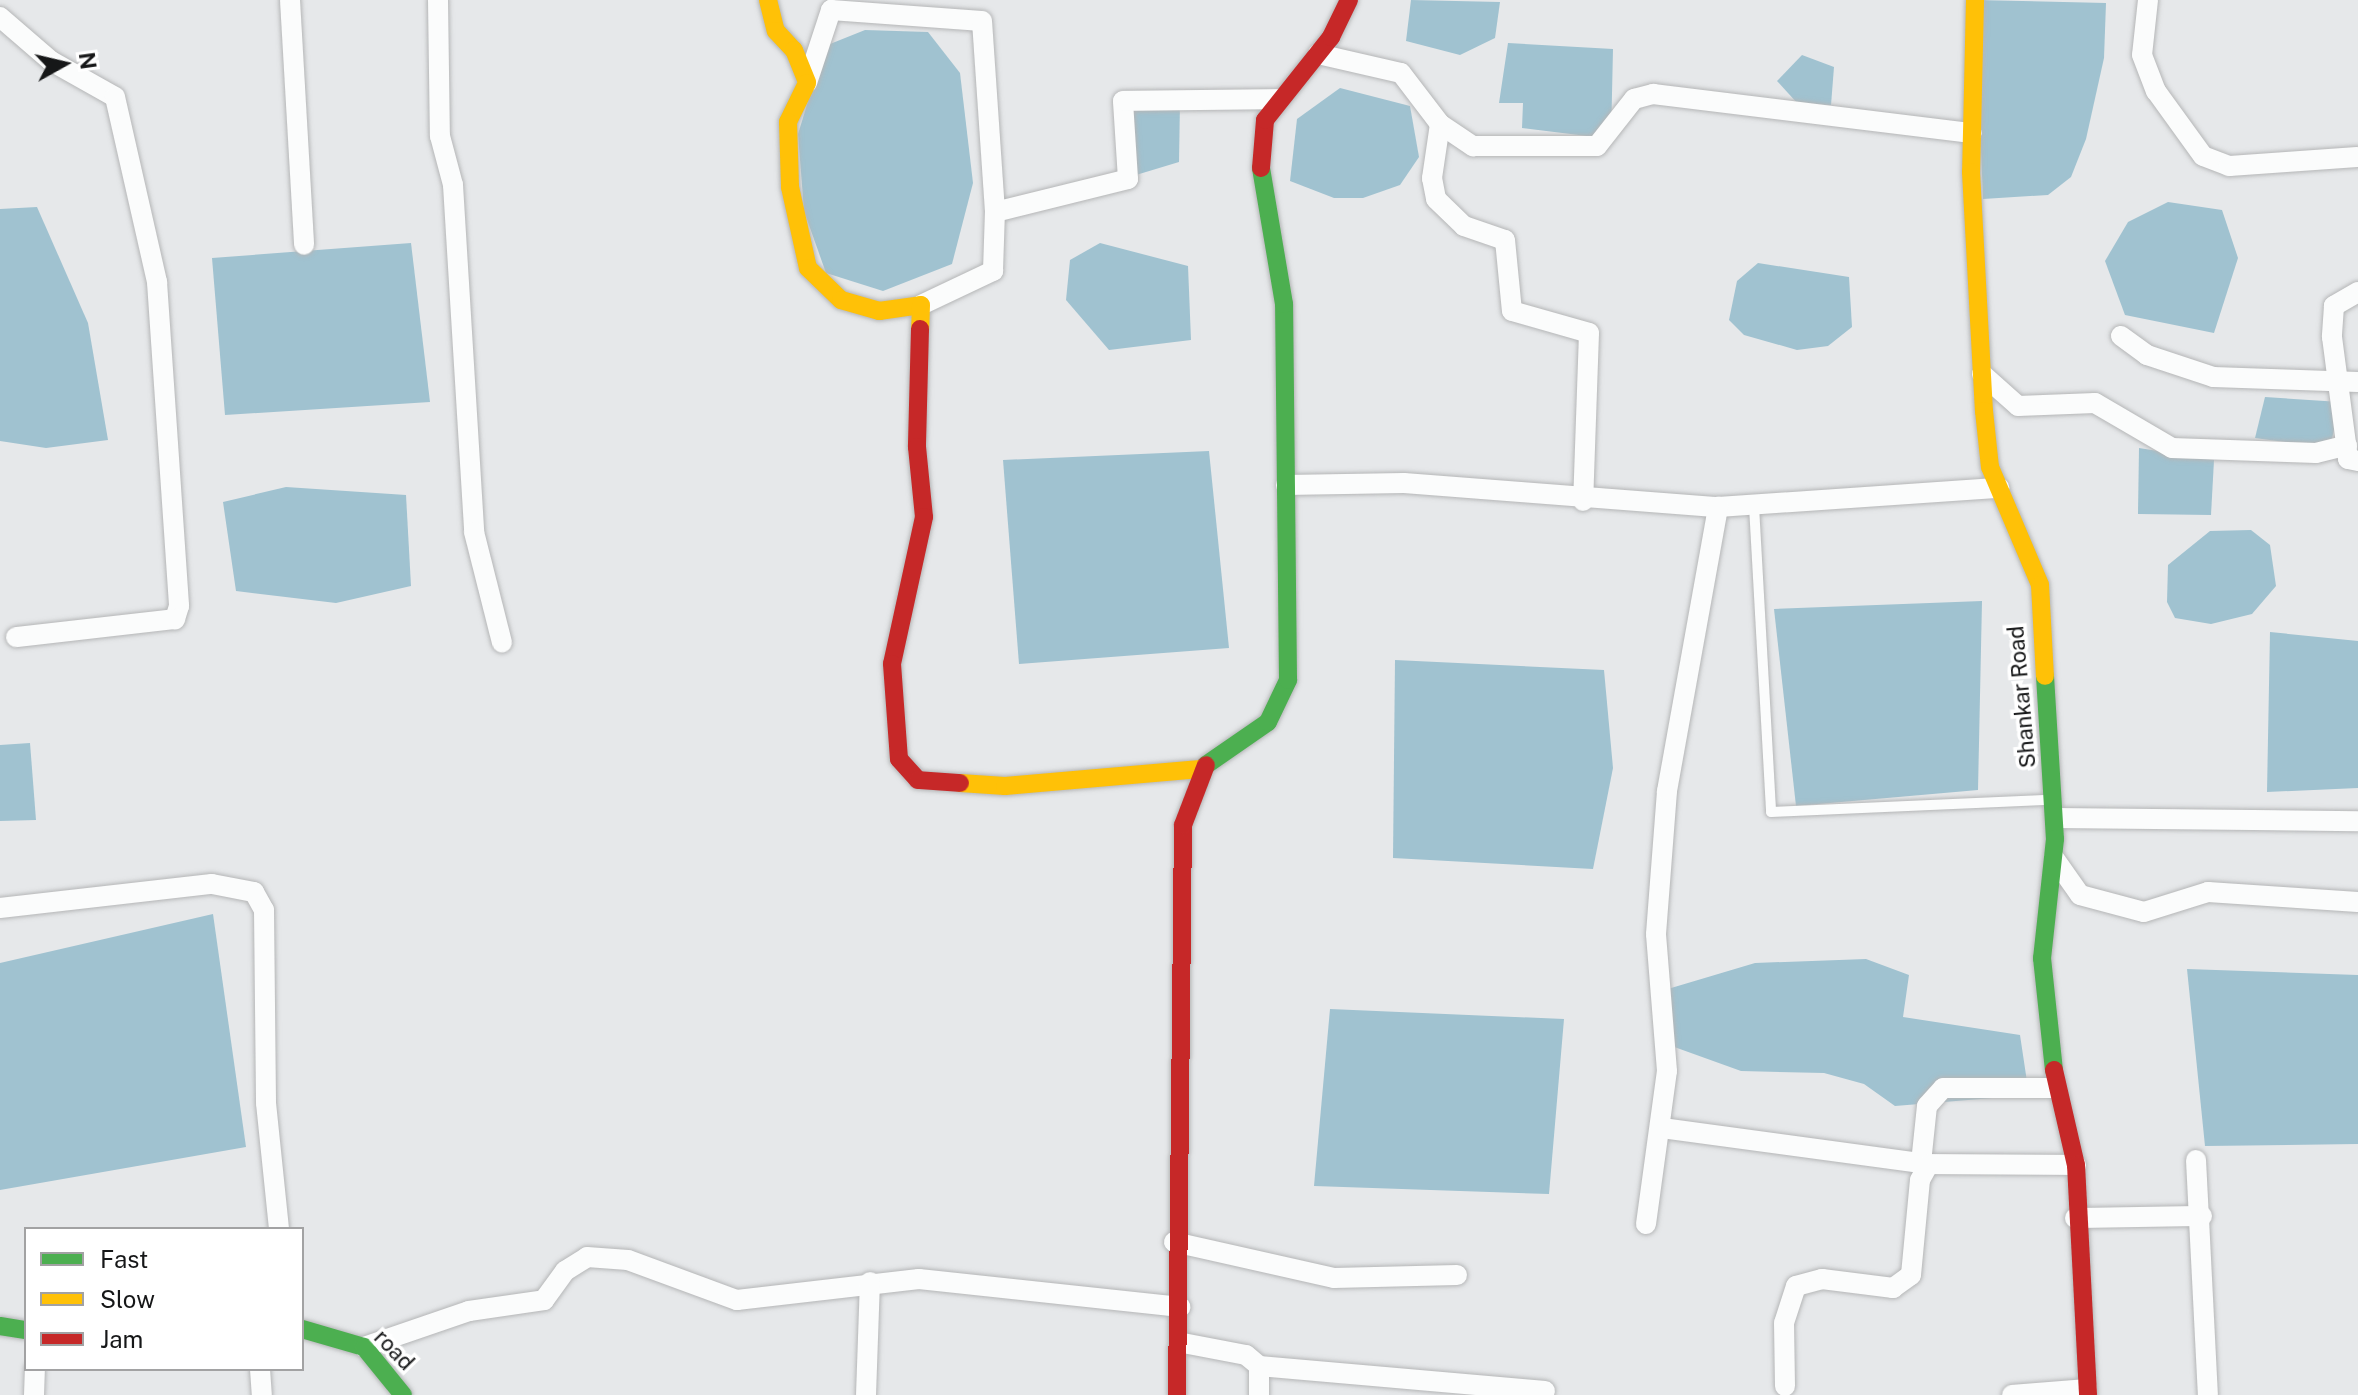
<!DOCTYPE html>
<html>
<head>
<meta charset="utf-8">
<style>
	body { margin:0 }
	#map { position:relative; width:2358px; height:1395px; overflow:hidden; background:#e6e8ea; font-family:"Public Sans",sans-serif }
	div>[style] { position:absolute }
	.water>* { inset:0; background:#a0c2d0 }
	.roads { filter:drop-shadow(0 0 2px #b5b6b7) drop-shadow(0 0 2px #b5b6b7) }
	.lane>* { height:10px; margin:-5px; padding:0 5px; transform-origin:5px; border-radius:5px; background:#fbfcfc }
	.street>* { height:20px; margin:-10px; padding:0 10px; transform-origin:10px; border-radius:10px; background:#fbfcfc }
	.fast>* { height:18px; margin:-9px; padding:0 9px; transform-origin:9px; border-radius:9px; background:#4caf50 }
	.slow>* { height:18px; margin:-9px; padding:0 9px; transform-origin:9px; border-radius:9px; background:#ffc107 }
	.jam>* { height:18px; margin:-9px; padding:0 9px; transform-origin:9px; border-radius:9px; background:#c62828 }
	span { translate:-50% -50%; white-space:nowrap; text-align:center; line-height:1.15; -webkit-text-stroke:7px #fff; paint-order:stroke }
	.street-label { font-size:22px; color:#161718 }
	.legend { position:absolute; left:24px; top:1227px; width:280px; height:144px; box-sizing:border-box; background:#fff; border:2px solid #a2a2a3; margin:0; padding:10px 14px; list-style:none; font-size:24px; color:#161718 }
	.legend li { display:flex; align-items:center; gap:16px; height:40px }
	.legend b { width:40px; border:2px solid #a2a2a3 }
	.north { position:absolute; left:24px; top:24px; width:80px; height:80px; -webkit-text-stroke:6px #fff; paint-order:stroke; rotate:82deg; font-size:22px; font-weight:700; line-height:32px; text-align:center; color:#161718 }
	.north::after { content:''; display:block; margin:auto; width:28px; height:36px; background:#161718; clip-path:polygon(50% 0,100% 100%,50% 72%,0 100%) }
</style>
</head>
<body>
<div id="map">
	<div class="water">
		<i style="clip-path:polygon(1411px 0,1500px 2px,1495px 38px,1460px 55px,1406px 41px)"></i>
		<i style="clip-path:polygon(1975px 0,2106px 3px,2104px 58px,2086px 139px,2071px 177px,2048px 195px,1983px 199px)"></i>
		<i style="clip-path:polygon(865px 30px,928px 32px,960px 73px,973px 183px,952px 264px,883px 291px,826px 273px,804px 211px,798px 134px,825px 46px)"></i>
		<i style="clip-path:polygon(1508px 43px,1613px 49px,1611px 139px,1522px 128px,1523px 103px,1499px 103px)"></i>
		<i style="clip-path:polygon(1802px 55px,1834px 67px,1831px 105px,1798px 104px,1777px 81px)"></i>
		<i style="clip-path:polygon(1340px 88px,1410px 106px,1419px 157px,1400px 185px,1363px 198px,1334px 198px,1290px 181px,1297px 119px)"></i>
		<i style="clip-path:polygon(1127px 100px,1180px 101px,1179px 162px,1136px 175px)"></i>
		<i style="clip-path:polygon(2168px 202px,2222px 210px,2238px 258px,2214px 333px,2125px 315px,2105px 261px,2128px 222px)"></i>
		<i style="clip-path:polygon(37px 207px,88px 323px,108px 440px,46px 448px,0 441px,0 209px)"></i>
		<i style="clip-path:polygon(411px 243px,430px 402px,225px 415px,212px 258px)"></i>
		<i style="clip-path:polygon(1100px 243px,1188px 266px,1191px 340px,1109px 350px,1066px 300px,1070px 260px)"></i>
		<i style="clip-path:polygon(1758px 263px,1849px 277px,1852px 327px,1828px 346px,1797px 350px,1744px 335px,1729px 320px,1737px 281px)"></i>
		<i style="clip-path:polygon(2265px 397px,2340px 402px,2330px 448px,2255px 438px)"></i>
		<i style="clip-path:polygon(2139px 448px,2214px 460px,2211px 515px,2138px 514px)"></i>
		<i style="clip-path:polygon(1209px 451px,1229px 648px,1019px 664px,1003px 460px)"></i>
		<i style="clip-path:polygon(286px 487px,406px 495px,411px 586px,336px 603px,236px 591px,223px 502px)"></i>
		<i style="clip-path:polygon(2251px 530px,2270px 545px,2276px 586px,2252px 614px,2211px 624px,2175px 618px,2167px 602px,2168px 565px,2210px 531px)"></i>
		<i style="clip-path:polygon(1982px 601px,1978px 790px,1796px 806px,1774px 609px)"></i>
		<i style="clip-path:polygon(2270px 632px,2358px 641px,2358px 788px,2267px 792px)"></i>
		<i style="clip-path:polygon(1395px 660px,1604px 670px,1613px 768px,1593px 869px,1393px 858px)"></i>
		<i style="clip-path:polygon(30px 743px,36px 820px,0 821px,0 745px)"></i>
		<i style="clip-path:polygon(213px 914px,246px 1147px,0 1190px,0 963px)"></i>
		<i style="clip-path:polygon(1866px 959px,1909px 975px,1903px 1017px,2020px 1035px,2029px 1095px,1895px 1106px,1864px 1084px,1824px 1073px,1741px 1071px,1666px 1044px,1651px 994px,1755px 963px)"></i>
		<i style="clip-path:polygon(2187px 969px,2358px 975px,2358px 1144px,2205px 1146px)"></i>
		<i style="clip-path:polygon(1330px 1009px,1564px 1019px,1549px 1194px,1314px 1186px)"></i>
	</div>
	<div class="roads">
		<div class="lane">
			<i style="left:1754px;top:506px;width:306px;rotate:86.8deg"></i>
			<i style="left:1771px;top:812px;width:279px;rotate:-2.5deg"></i>
		</div>
		<div class="street">
			<i style="left:290px;top:0;width:245px;rotate:86.7deg"></i>
			<i style="left:438px;top:0;width:136px;rotate:89.2deg"></i>
			<i style="left:440px;top:136px;width:51px;rotate:75.1deg"></i>
			<i style="left:453px;top:185px;width:348px;rotate:86.5deg"></i>
			<i style="left:474px;top:532px;width:114px;rotate:75.8deg"></i>
			<i style="left:2148px;top:0;width:55px;rotate:96.2deg"></i>
			<i style="left:2142px;top:55px;width:39px;rotate:69deg"></i>
			<i style="left:2156px;top:91px;width:80px;rotate:54.1deg"></i>
			<i style="left:2203px;top:156px;width:28px;rotate:21deg"></i>
			<i style="left:2229px;top:166px;width:129px;rotate:-4deg"></i>
			<i style="left:0;top:17px;width:67px;rotate:40.8deg"></i>
			<i style="left:51px;top:61px;width:73px;rotate:29.4deg"></i>
			<i style="left:115px;top:97px;width:190px;rotate:77.2deg"></i>
			<i style="left:157px;top:282px;width:325px;rotate:86.1deg"></i>
			<i style="left:179px;top:606px;width:14px;rotate:107deg"></i>
			<i style="left:175px;top:619px;width:160px;rotate:173.5deg"></i>
			<i style="left:1318px;top:54px;width:85px;rotate:12.9deg"></i>
			<i style="left:1401px;top:73px;width:64px;rotate:52.6deg"></i>
			<i style="left:1440px;top:124px;width:40px;rotate:34deg"></i>
			<i style="left:1473px;top:146px;width:124px"></i>
			<i style="left:1597px;top:146px;width:60px;rotate:-51.8deg"></i>
			<i style="left:1634px;top:99px;width:20px;rotate:-15deg"></i>
			<i style="left:1653px;top:94px;width:321px;rotate:7deg"></i>
			<i style="left:807px;top:83px;width:77px;rotate:-71.8deg"></i>
			<i style="left:831px;top:10px;width:151px;rotate:4.2deg"></i>
			<i style="left:982px;top:21px;width:191px;rotate:86.1deg"></i>
			<i style="left:1440px;top:124px;width:55px;rotate:98.4deg"></i>
			<i style="left:1432px;top:178px;width:21px;rotate:79deg"></i>
			<i style="left:1436px;top:199px;width:39px;rotate:44deg"></i>
			<i style="left:1464px;top:226px;width:43px;rotate:18.9deg"></i>
			<i style="left:1505px;top:240px;width:71px;rotate:84.4deg"></i>
			<i style="left:1512px;top:311px;width:80px;rotate:15.9deg"></i>
			<i style="left:1589px;top:333px;width:168px;rotate:92deg"></i>
			<i style="left:2358px;top:292px;width:28px;rotate:150deg"></i>
			<i style="left:2334px;top:306px;width:31px;rotate:94deg"></i>
			<i style="left:2332px;top:337px;width:123px;rotate:82.5deg"></i>
			<i style="left:2348px;top:459px;width:10px;rotate:11deg"></i>
			<i style="left:921px;top:305px;width:80px;rotate:-25.3deg"></i>
			<i style="left:993px;top:271px;width:59px;rotate:-88.1deg"></i>
			<i style="left:995px;top:212px;width:137px;rotate:-13.9deg"></i>
			<i style="left:1128px;top:179px;width:78px;rotate:-93.7deg"></i>
			<i style="left:1123px;top:101px;width:155px;rotate:-0.7deg"></i>
			<i style="left:2121px;top:336px;width:32px;rotate:36deg"></i>
			<i style="left:2147px;top:355px;width:70px;rotate:18.4deg"></i>
			<i style="left:2213px;top:377px;width:145px;rotate:2deg"></i>
			<i style="left:1982px;top:374px;width:48px;rotate:41.6deg"></i>
			<i style="left:2018px;top:406px;width:77px;rotate:-2.2deg"></i>
			<i style="left:2095px;top:403px;width:89px;rotate:30.3deg"></i>
			<i style="left:2172px;top:448px;width:144px;rotate:2deg"></i>
			<i style="left:2316px;top:453px;width:32px;rotate:-14deg"></i>
			<i style="left:1286px;top:485px;width:118px;rotate:-1deg"></i>
			<i style="left:1404px;top:483px;width:315px;rotate:4.4deg"></i>
			<i style="left:1718px;top:507px;width:282px;rotate:-3.9deg"></i>
			<i style="left:2055px;top:818px;width:303px;rotate:0.6deg"></i>
			<i style="left:2054px;top:858px;width:45px;rotate:54.9deg"></i>
			<i style="left:2080px;top:895px;width:66px;rotate:14.9deg"></i>
			<i style="left:2144px;top:912px;width:67px;rotate:-17.4deg"></i>
			<i style="left:2208px;top:892px;width:150px;rotate:3.8deg"></i>
			<i style="left:0;top:908px;width:213px;rotate:-6.5deg"></i>
			<i style="left:212px;top:884px;width:43px;rotate:10.8deg"></i>
			<i style="left:254px;top:892px;width:21px;rotate:61deg"></i>
			<i style="left:264px;top:910px;width:193px;rotate:89.4deg"></i>
			<i style="left:266px;top:1103px;width:127px;rotate:84.1deg"></i>
			<i style="left:1662px;top:1128px;width:269px;rotate:7.7deg"></i>
			<i style="left:2196px;top:1160px;width:235px;rotate:87.1deg"></i>
			<i style="left:1921px;top:1163px;width:57px;rotate:-84deg"></i>
			<i style="left:1927px;top:1106px;width:24px;rotate:-48deg"></i>
			<i style="left:1943px;top:1088px;width:113px"></i>
			<i style="left:2075px;top:1218px;width:127px;rotate:-0.9deg"></i>
			<i style="left:1646px;top:1224px;width:154px;rotate:-82.2deg"></i>
			<i style="left:1667px;top:1071px;width:137px;rotate:-94.6deg"></i>
			<i style="left:1656px;top:934px;width:143px;rotate:-85.6deg"></i>
			<i style="left:1667px;top:791px;width:289px;rotate:-79.8deg"></i>
			<i style="left:1174px;top:1242px;width:164px;rotate:12.7deg"></i>
			<i style="left:1334px;top:1278px;width:123px;rotate:-1.4deg"></i>
			<i style="left:1183px;top:1343px;width:64px;rotate:10.8deg"></i>
			<i style="left:1246px;top:1355px;width:17px;rotate:40deg"></i>
			<i style="left:1259px;top:1366px;width:29px;rotate:90deg"></i>
			<i style="left:364px;top:1347px;width:111px;rotate:-18.9deg"></i>
			<i style="left:469px;top:1311px;width:76px;rotate:-8.3deg"></i>
			<i style="left:544px;top:1300px;width:36px;rotate:-54deg"></i>
			<i style="left:565px;top:1271px;width:26px;rotate:-32deg"></i>
			<i style="left:587px;top:1257px;width:41px;rotate:4.2deg"></i>
			<i style="left:628px;top:1260px;width:116px;rotate:20.2deg"></i>
			<i style="left:737px;top:1300px;width:183px;rotate:-6.6deg"></i>
			<i style="left:919px;top:1279px;width:263px;rotate:6.1deg"></i>
			<i style="left:1259px;top:1366px;width:287px;rotate:5deg"></i>
			<i style="left:260px;top:1369px;width:26px;rotate:86deg"></i>
			<i style="left:1785px;top:1386px;width:63px;rotate:-90.9deg"></i>
			<i style="left:1784px;top:1323px;width:39px;rotate:-72deg"></i>
			<i style="left:1796px;top:1286px;width:27px;rotate:-15deg"></i>
			<i style="left:1822px;top:1279px;width:72px;rotate:7.2deg"></i>
			<i style="left:1893px;top:1288px;width:22px;rotate:-36deg"></i>
			<i style="left:1911px;top:1275px;width:95px;rotate:-84.6deg"></i>
			<i style="left:1920px;top:1180px;width:18px;rotate:-61deg"></i>
			<i style="left:1929px;top:1164px;width:147px;rotate:0.4deg"></i>
			<i style="left:34px;top:1395px;width:26px;rotate:-88deg"></i>
			<i style="left:866px;top:1395px;width:113px;rotate:-88deg"></i>
			<i style="left:2012px;top:1395px;width:75px;rotate:-4.6deg"></i>
		</div>
		<div class="fast">
			<i style="left:2045px;top:676px;width:163px;rotate:86.5deg"></i>
			<i style="left:2055px;top:839px;width:120px;rotate:96.2deg"></i>
			<i style="left:2042px;top:958px;width:113px;rotate:83.9deg"></i>
			<i style="left:1206px;top:765px;width:75px;rotate:-34.7deg"></i>
			<i style="left:1268px;top:722px;width:47px;rotate:-64.5deg"></i>
			<i style="left:1288px;top:680px;width:376px;rotate:-90.6deg"></i>
			<i style="left:1284px;top:304px;width:138px;rotate:-99.6deg"></i>
			<i style="left:0;top:1326px;width:26px;rotate:9deg"></i>
			<i style="left:302px;top:1329px;width:65px;rotate:16.2deg"></i>
			<i style="left:364px;top:1347px;width:62px;rotate:50.9deg"></i>
		</div>
		<div class="slow">
			<i style="left:768px;top:0;width:32px;rotate:76deg"></i>
			<i style="left:776px;top:31px;width:26px;rotate:47deg"></i>
			<i style="left:794px;top:50px;width:35px;rotate:68deg"></i>
			<i style="left:807px;top:83px;width:43px;rotate:116deg"></i>
			<i style="left:788px;top:122px;width:65px;rotate:88.2deg"></i>
			<i style="left:790px;top:187px;width:83px;rotate:77.5deg"></i>
			<i style="left:808px;top:268px;width:46px;rotate:44.1deg"></i>
			<i style="left:841px;top:300px;width:40px;rotate:16deg"></i>
			<i style="left:879px;top:311px;width:42px;rotate:-8.1deg"></i>
			<i style="left:921px;top:305px;width:24px;rotate:92deg"></i>
			<i style="left:1975px;top:0;width:172px;rotate:91.3deg"></i>
			<i style="left:1971px;top:172px;width:239px;rotate:86.9deg"></i>
			<i style="left:1984px;top:411px;width:56px;rotate:83.9deg"></i>
			<i style="left:1990px;top:467px;width:128px;rotate:67deg"></i>
			<i style="left:2040px;top:585px;width:91px;rotate:86.9deg"></i>
			<i style="left:960px;top:783px;width:45px;rotate:3.8deg"></i>
			<i style="left:1005px;top:786px;width:196px;rotate:-5deg"></i>
		</div>
		<div class="jam">
			<i style="left:1261px;top:168px;width:48px;rotate:-85.2deg"></i>
			<i style="left:1265px;top:120px;width:106px;rotate:-51.5deg"></i>
			<i style="left:1331px;top:37px;width:41px;rotate:-64.1deg"></i>
			<i style="left:920px;top:329px;width:118px;rotate:91.5deg"></i>
			<i style="left:917px;top:447px;width:70px;rotate:84.3deg"></i>
			<i style="left:924px;top:517px;width:150px;rotate:102.3deg"></i>
			<i style="left:892px;top:664px;width:95px;rotate:85.8deg"></i>
			<i style="left:899px;top:759px;width:28px;rotate:48deg"></i>
			<i style="left:918px;top:780px;width:42px;rotate:4.1deg"></i>
			<i style="left:2054px;top:1070px;width:98px;rotate:77deg"></i>
			<i style="left:2076px;top:1165px;width:230px;rotate:87deg"></i>
			<i style="left:1177px;top:1395px;width:570px;rotate:-89.4deg"></i>
			<i style="left:1183px;top:825px;width:64px;rotate:-69deg"></i>
		</div>
	</div>
	<div class="street-label">
		<span style="left:2022px;top:697px;rotate:-95deg">Shankar Road</span>
		<span style="left:394px;top:1350px;rotate:46deg">road</span>
	</div>
	<ul class="legend">
	<li><b style="height:10px;background:#4caf50"></b>Fast</li>
	<li><b style="height:10px;background:#ffc107"></b>Slow</li>
	<li><b style="height:10px;background:#c62828"></b>Jam</li>
	</ul>
	<div class="north">N</div>
</div>
</body>
</html>
